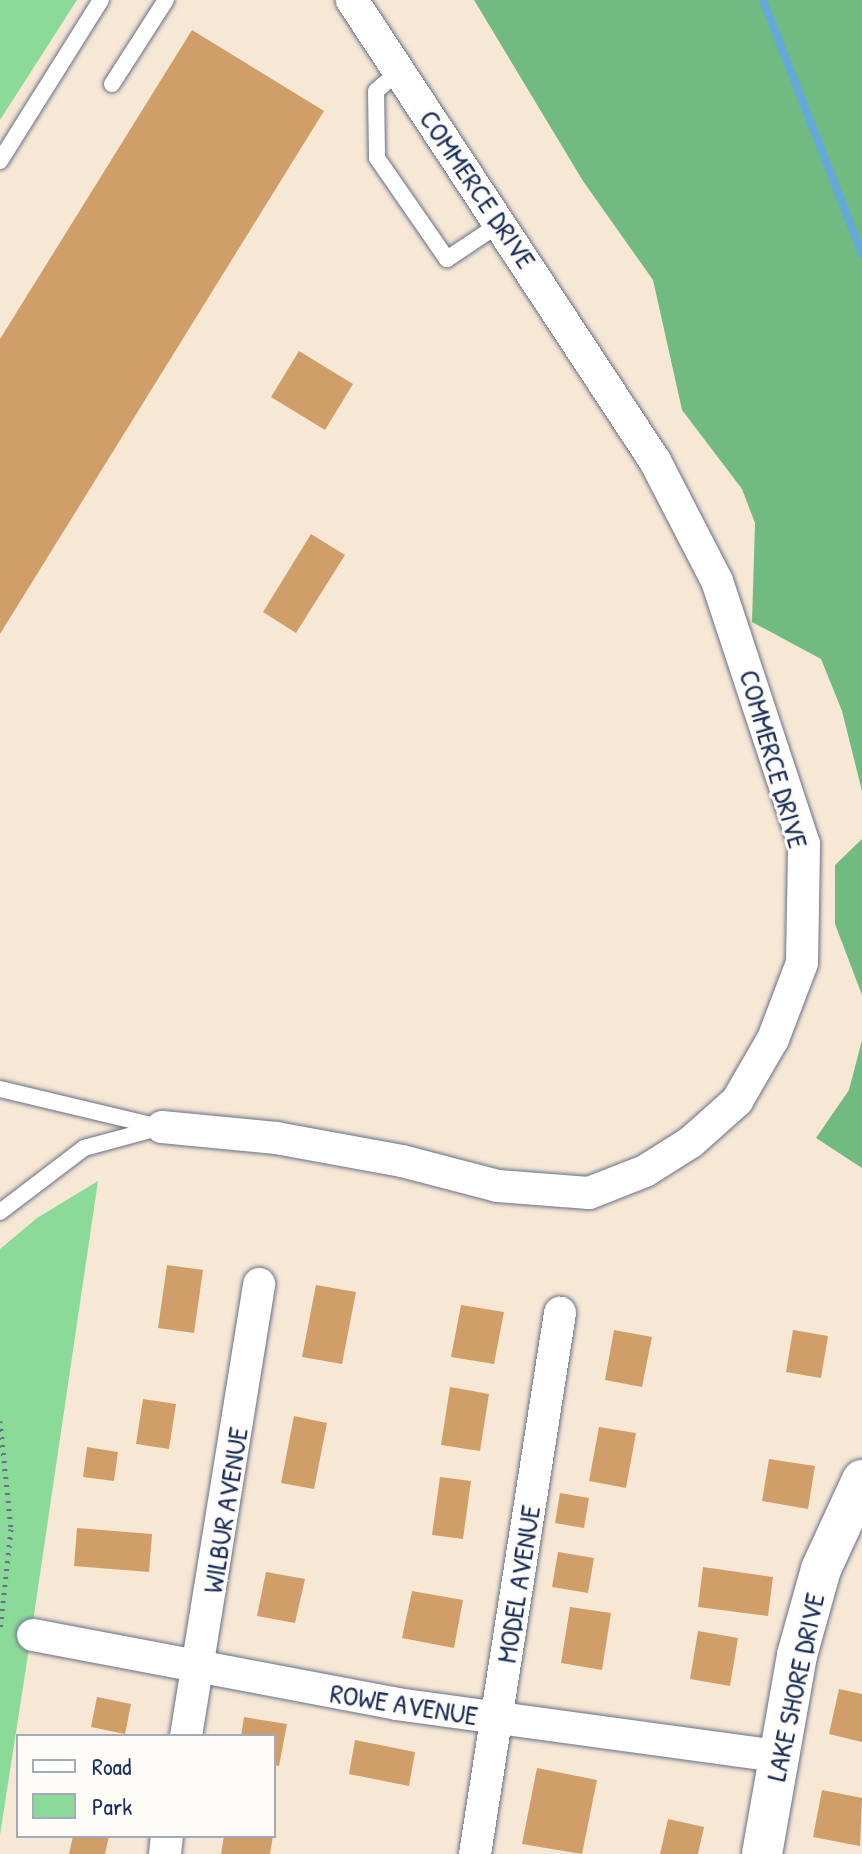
<!DOCTYPE html>
<html>
<head>
<meta charset="utf-8">
<style>
	body { margin:0 }
	#map { position:relative; width:862px; height:1854px; overflow:hidden; background:#f7e8d5; font-family:"Patrick Hand",sans-serif }
	div>[style] { position:absolute }
	.green>* { inset:0; background:#8cda99 }
	.forest>* { inset:0; background:#71ba81 }
	.stream>* { height:8px; margin:-4px; padding:0 4px; transform-origin:4px; border-radius:4px; background:#65a8da }
	.building>* { inset:0; background:#d09f69 }
	.path>* { height:5px; margin-top:-2.5px; transform-origin:0; background:repeating-linear-gradient(90deg,#687088 0 2px,transparent 0 8px) }
	.roads { filter:drop-shadow(0 0 2px #687088) drop-shadow(0 0 2px #687088) }
	.service>* { height:16px; margin:-8px; padding:0 8px; transform-origin:8px; border-radius:8px; background:#fff }
	.minor>* { height:32px; margin:-16px; padding:0 16px; transform-origin:16px; border-radius:16px; background:#fff }
	.tertiary>* { height:40px; margin:-20px; padding:0 20px; transform-origin:20px; border-radius:20px; background:#fff }
	span { translate:-50% -50%; white-space:nowrap; text-align:center; line-height:1.15; -webkit-text-stroke:6px #fdfcf7; paint-order:stroke }
	.street-label { font-size:28px; color:#1b2f5e }
	.legend { position:absolute; left:16px; top:1734px; width:260px; height:104px; box-sizing:border-box; background:#fdfcf7; border:2px solid #a3aaba; margin:0; padding:10px 14px; list-style:none; font-size:24px; color:#1b2f5e }
	.legend li { display:flex; align-items:center; gap:16px; height:40px }
	.legend b { width:40px; border:2px solid #a3aaba }
</style>
</head>
<body>
<div id="map">
	<div class="green">
		<i style="clip-path:polygon(0 0,77px 0,0 120px)"></i>
		<i style="clip-path:polygon(98px 1181px,30px 1642px,0 1835px,0 1249px,37px 1218px)"></i>
	</div>
	<div class="forest">
		<i style="clip-path:polygon(474px 0,862px 0,862px 791px,842px 711px,821px 659px,752px 622px,755px 523px,742px 489px,682px 410px,653px 280px,583px 181px)"></i>
		<i style="clip-path:polygon(862px 839px,862px 995px,835px 924px,835px 865px)"></i>
		<i style="clip-path:polygon(862px 1040px,862px 1168px,816px 1138px,849px 1090px)"></i>
	</div>
	<div class="stream">
		<i style="left:763px;top:0;width:273px;rotate:68.7deg"></i>
	</div>
	<div class="building">
		<i style="clip-path:polygon(192px 30px,324px 111px,0 634px,0 339px)"></i>
		<i style="clip-path:polygon(299px 351px,353px 384px,325px 430px,271px 397px)"></i>
		<i style="clip-path:polygon(311px 534px,345px 555px,296px 633px,263px 612px)"></i>
		<i style="clip-path:polygon(167px 1265px,203px 1270px,194px 1333px,158px 1328px)"></i>
		<i style="clip-path:polygon(316px 1285px,356px 1292px,342px 1364px,302px 1357px)"></i>
		<i style="clip-path:polygon(461px 1305px,504px 1312px,494px 1364px,451px 1357px)"></i>
		<i style="clip-path:polygon(614px 1330px,652px 1337px,642px 1387px,605px 1380px)"></i>
		<i style="clip-path:polygon(793px 1330px,828px 1336px,821px 1378px,786px 1372px)"></i>
		<i style="clip-path:polygon(450px 1387px,489px 1394px,480px 1451px,441px 1445px)"></i>
		<i style="clip-path:polygon(143px 1399px,176px 1404px,169px 1449px,136px 1444px)"></i>
		<i style="clip-path:polygon(294px 1416px,327px 1423px,314px 1489px,281px 1483px)"></i>
		<i style="clip-path:polygon(599px 1427px,636px 1433px,626px 1488px,589px 1481px)"></i>
		<i style="clip-path:polygon(87px 1447px,118px 1452px,114px 1481px,83px 1477px)"></i>
		<i style="clip-path:polygon(769px 1459px,815px 1466px,808px 1509px,762px 1501px)"></i>
		<i style="clip-path:polygon(440px 1477px,471px 1481px,463px 1539px,432px 1535px)"></i>
		<i style="clip-path:polygon(560px 1493px,589px 1498px,584px 1528px,555px 1523px)"></i>
		<i style="clip-path:polygon(77px 1528px,152px 1534px,149px 1572px,74px 1566px)"></i>
		<i style="clip-path:polygon(558px 1552px,594px 1558px,588px 1593px,552px 1587px)"></i>
		<i style="clip-path:polygon(703px 1567px,773px 1577px,768px 1616px,698px 1607px)"></i>
		<i style="clip-path:polygon(266px 1572px,305px 1579px,295px 1623px,257px 1616px)"></i>
		<i style="clip-path:polygon(412px 1591px,463px 1600px,454px 1648px,402px 1638px)"></i>
		<i style="clip-path:polygon(570px 1607px,611px 1613px,602px 1670px,561px 1663px)"></i>
		<i style="clip-path:polygon(698px 1631px,738px 1638px,730px 1686px,690px 1679px)"></i>
		<i style="clip-path:polygon(839px 1689px,862px 1694px,862px 1742px,829px 1734px)"></i>
		<i style="clip-path:polygon(97px 1697px,131px 1704px,125px 1734px,91px 1727px)"></i>
		<i style="clip-path:polygon(244px 1717px,287px 1724px,279px 1766px,274px 1765px,274px 1736px,241px 1736px)"></i>
		<i style="clip-path:polygon(355px 1740px,415px 1752px,409px 1786px,349px 1774px)"></i>
		<i style="clip-path:polygon(537px 1768px,597px 1780px,582px 1854px,522px 1844px)"></i>
		<i style="clip-path:polygon(822px 1790px,862px 1798px,860px 1846px,813px 1837px)"></i>
		<i style="clip-path:polygon(668px 1819px,704px 1827px,698px 1854px,660px 1854px)"></i>
		<i style="clip-path:polygon(73px 1836px,109px 1836px,105px 1854px,69px 1854px)"></i>
		<i style="clip-path:polygon(224px 1836px,273px 1836px,270px 1854px,221px 1854px)"></i>
	</div>
	<div class="path">
		<i style="left:0;top:1421px;width:109px;rotate:84.2deg"></i>
		<i style="left:11px;top:1529px;width:102px;rotate:96.2deg"></i>
	</div>
	<div class="roads">
		<div class="service">
			<i style="left:399px;top:71px;width:30px;rotate:139deg"></i>
			<i style="left:376px;top:91px;width:67px;rotate:89.1deg"></i>
			<i style="left:377px;top:158px;width:123px;rotate:55.3deg"></i>
			<i style="left:447px;top:259px;width:65px;rotate:-33.7deg"></i>
			<i style="left:112px;top:84px;width:100px;rotate:-57.3deg"></i>
			<i style="left:0;top:161px;width:190px;rotate:-57.9deg"></i>
			<i style="left:0;top:1089px;width:164px;rotate:13.4deg"></i>
			<i style="left:0;top:1212px;width:106px;rotate:-37.3deg"></i>
			<i style="left:84px;top:1148px;width:81px;rotate:-15.1deg"></i>
		</div>
		<div class="minor">
			<i style="left:162px;top:1127px;width:115px;rotate:5.5deg"></i>
			<i style="left:276px;top:1138px;width:128px;rotate:10.3deg"></i>
			<i style="left:402px;top:1161px;width:99px;rotate:14.6deg"></i>
			<i style="left:498px;top:1186px;width:91px;rotate:4.4deg"></i>
			<i style="left:589px;top:1193px;width:60px;rotate:-21.4deg"></i>
			<i style="left:645px;top:1171px;width:54px;rotate:-32.2deg"></i>
			<i style="left:691px;top:1142px;width:62px;rotate:-41.7deg"></i>
			<i style="left:737px;top:1101px;width:72px;rotate:-59.9deg"></i>
			<i style="left:773px;top:1039px;width:81px;rotate:-69.1deg"></i>
			<i style="left:802px;top:963px;width:119px;rotate:-89deg"></i>
			<i style="left:804px;top:844px;width:277px;rotate:-108.3deg"></i>
			<i style="left:717px;top:581px;width:135px;rotate:-117.3deg"></i>
			<i style="left:655px;top:461px;width:552px;rotate:-123.32deg"></i>
			<i style="left:33px;top:1635px;width:370px;rotate:10.7deg"></i>
			<i style="left:397px;top:1704px;width:385px;rotate:7.8deg"></i>
			<i style="left:186px;top:1736px;width:458px;rotate:-80.8deg"></i>
			<i style="left:165px;top:1854px;width:18px;rotate:-84deg"></i>
			<i style="left:475px;top:1854px;width:548px;rotate:-81.07deg"></i>
		</div>
		<div class="tertiary">
			<i style="left:762px;top:1854px;width:202px;rotate:-80deg"></i>
			<i style="left:797px;top:1655px;width:89px;rotate:-74.4deg"></i>
			<i style="left:821px;top:1569px;width:98px;rotate:-65.3deg"></i>
		</div>
	</div>
	<div class="street-label">
		<span style="left:478px;top:189px;rotate:56deg">COMMERCE DRIVE</span>
		<span style="left:774px;top:759px;rotate:74deg">COMMERCE DRIVE</span>
		<span style="left:225px;top:1510px;rotate:-81deg">WILBUR AVENUE</span>
		<span style="left:518px;top:1584px;rotate:-81deg">MODEL AVENUE</span>
		<span style="left:795px;top:1687px;rotate:-78deg">LAKE SHORE DRIVE</span>
		<span style="left:404px;top:1704px;rotate:9deg">ROWE AVENUE</span>
	</div>
	<ul class="legend">
	<li><b style="height:10px;background:#fff"></b>Road</li>
	<li><b style="height:22px;background:#8cda99"></b>Park</li>
	</ul>
</div>
</body>
</html>
